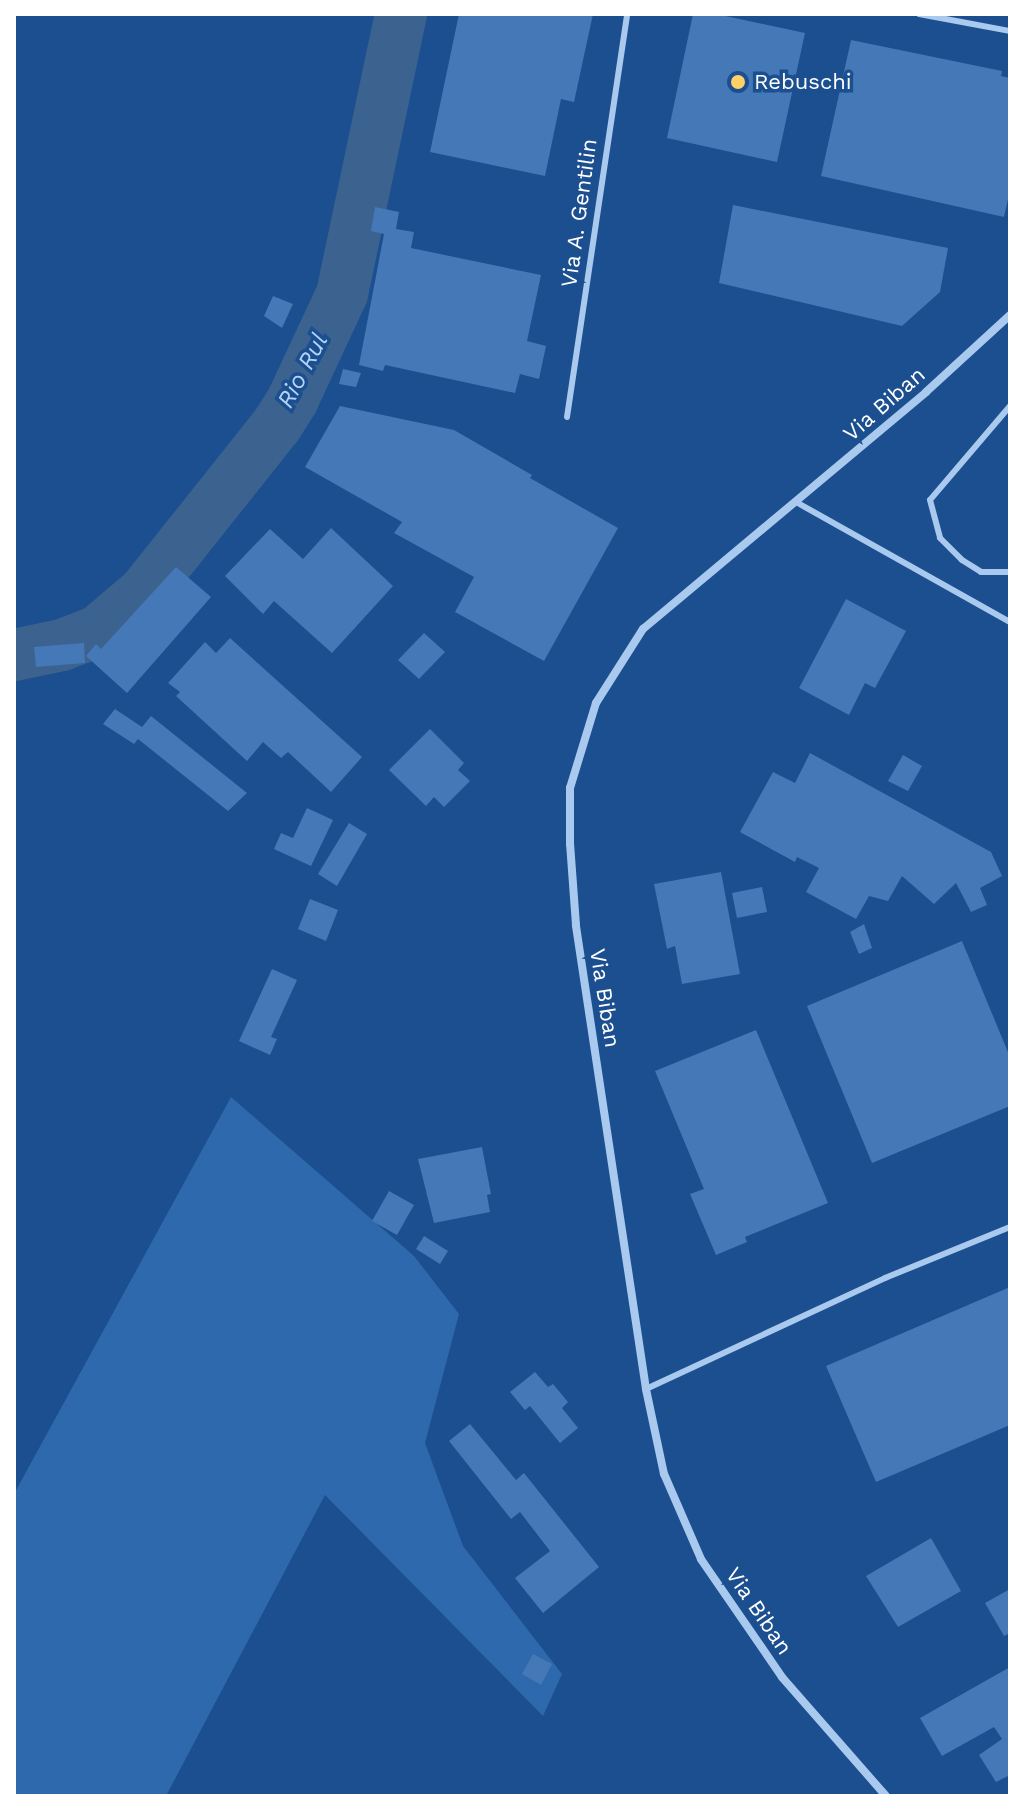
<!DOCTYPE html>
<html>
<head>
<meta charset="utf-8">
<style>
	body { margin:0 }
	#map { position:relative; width:1024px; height:1810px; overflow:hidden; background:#1b4f8f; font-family:"Work Sans",sans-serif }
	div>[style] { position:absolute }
	.green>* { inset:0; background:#2e69ad }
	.river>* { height:52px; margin:-26px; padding:0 26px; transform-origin:26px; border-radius:26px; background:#3c6290 }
	.building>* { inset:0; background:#4478b7 }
	.service>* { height:6px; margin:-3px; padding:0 3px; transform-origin:3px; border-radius:3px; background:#a9c9ee }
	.minor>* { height:8px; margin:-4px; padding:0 4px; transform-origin:4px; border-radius:4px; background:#a9c9ee }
	.dots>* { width:22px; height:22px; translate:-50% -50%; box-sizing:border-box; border:4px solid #1b4f8f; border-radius:50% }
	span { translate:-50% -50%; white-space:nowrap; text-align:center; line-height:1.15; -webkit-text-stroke:7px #1b4f8f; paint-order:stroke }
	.poi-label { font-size:22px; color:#fff }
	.left { translate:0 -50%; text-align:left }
	.street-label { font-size:22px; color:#fff }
	.water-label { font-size:24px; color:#b5d3f5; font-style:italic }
	.frame { position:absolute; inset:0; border:16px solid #fff; pointer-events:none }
</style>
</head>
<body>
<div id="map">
	<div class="green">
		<i style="clip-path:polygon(231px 1097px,414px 1256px,459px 1314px,425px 1443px,463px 1546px,562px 1674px,543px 1716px,325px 1495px,166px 1796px,14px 1796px,14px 1494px)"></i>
	</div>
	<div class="river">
		<i style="left:14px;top:655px;width:49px;rotate:-11.8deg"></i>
		<i style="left:62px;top:645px;width:39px;rotate:-21deg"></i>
		<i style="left:98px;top:631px;width:60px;rotate:-40.3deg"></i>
		<i style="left:144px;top:592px;width:213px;rotate:-51.5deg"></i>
		<i style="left:277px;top:425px;width:31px;rotate:-58deg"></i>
		<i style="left:293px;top:399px;width:116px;rotate:-65deg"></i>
		<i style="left:342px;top:294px;width:286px;rotate:-78.1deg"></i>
	</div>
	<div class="building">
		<i style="clip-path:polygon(459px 14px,593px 14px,574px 102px,561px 99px,545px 176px,430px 152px)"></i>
		<i style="clip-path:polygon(693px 14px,716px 14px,805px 33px,777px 162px,667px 138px)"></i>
		<i style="clip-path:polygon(851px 40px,1002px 71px,1001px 76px,1010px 78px,1010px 190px,1004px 217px,821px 176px)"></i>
		<i style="clip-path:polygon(733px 205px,948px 248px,940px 292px,902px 326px,719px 283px)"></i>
		<i style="clip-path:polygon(375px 207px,399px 212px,396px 229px,414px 232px,411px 248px,541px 275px,527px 341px,546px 346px,539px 379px,520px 374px,515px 393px,385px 365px,383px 371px,359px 365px,384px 234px,371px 231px)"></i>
		<i style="clip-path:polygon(273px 296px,293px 304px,282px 328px,264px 316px)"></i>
		<i style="clip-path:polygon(343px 369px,361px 373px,356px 387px,339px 384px)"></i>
		<i style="clip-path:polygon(340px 406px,454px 430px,532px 475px,530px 478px,618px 528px,544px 661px,455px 612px,474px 577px,394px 533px,402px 522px,305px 467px)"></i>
		<i style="clip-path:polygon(331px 528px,393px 586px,332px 653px,274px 601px,263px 614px,225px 576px,270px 529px,303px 559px)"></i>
		<i style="clip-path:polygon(176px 567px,211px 597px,127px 693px,86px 656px,96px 644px,101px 649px)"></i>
		<i style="clip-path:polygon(846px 599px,906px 631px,875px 688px,865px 683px,849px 715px,799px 688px)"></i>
		<i style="clip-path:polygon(424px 633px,445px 652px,419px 679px,398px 660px)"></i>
		<i style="clip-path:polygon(230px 638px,362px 757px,331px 792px,288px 752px,281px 758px,263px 742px,247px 761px,176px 696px,180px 692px,168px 683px,205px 642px,216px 653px)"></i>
		<i style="clip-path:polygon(84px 643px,85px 663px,36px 667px,34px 647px)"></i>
		<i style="clip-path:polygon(115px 709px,142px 727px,151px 716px,247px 793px,228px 811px,138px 739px,134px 744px,103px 724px)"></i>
		<i style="clip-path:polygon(430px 729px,464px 763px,458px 770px,470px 781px,444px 807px,434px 797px,426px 806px,389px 770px)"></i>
		<i style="clip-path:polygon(810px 753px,991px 852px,1002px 876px,980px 888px,987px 905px,971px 912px,956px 883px,934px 904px,902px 876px,888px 901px,869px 896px,856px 919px,806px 892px,819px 868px,797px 857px,795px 862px,740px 832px,773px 772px,795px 783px)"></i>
		<i style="clip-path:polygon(903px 755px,922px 766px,908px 791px,888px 781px)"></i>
		<i style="clip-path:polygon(307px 808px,333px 820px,311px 866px,274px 849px,281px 833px,293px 838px)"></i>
		<i style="clip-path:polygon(349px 823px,367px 834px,337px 886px,318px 874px)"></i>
		<i style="clip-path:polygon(721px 872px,740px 974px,682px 984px,675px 946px,667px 949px,654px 884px)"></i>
		<i style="clip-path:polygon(762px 887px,767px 912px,737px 918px,732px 893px)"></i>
		<i style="clip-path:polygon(310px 899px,338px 910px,326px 941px,298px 929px)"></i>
		<i style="clip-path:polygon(864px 924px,872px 948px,859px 954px,850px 932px)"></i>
		<i style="clip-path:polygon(962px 941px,1010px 1057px,1010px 1106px,872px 1163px,807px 1006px)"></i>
		<i style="clip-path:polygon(272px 969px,297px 980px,271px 1037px,277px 1039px,270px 1055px,239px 1041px)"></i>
		<i style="clip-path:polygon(756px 1030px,828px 1203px,745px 1237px,747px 1242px,716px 1255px,690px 1194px,704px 1189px,655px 1071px)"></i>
		<i style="clip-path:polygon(482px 1147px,491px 1194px,487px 1195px,490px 1212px,434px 1223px,418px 1159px)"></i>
		<i style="clip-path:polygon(389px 1191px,414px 1205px,397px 1235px,372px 1221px)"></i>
		<i style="clip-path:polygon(424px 1236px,448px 1251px,440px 1264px,416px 1249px)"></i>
		<i style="clip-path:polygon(1010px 1287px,1010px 1425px,876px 1482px,826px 1366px)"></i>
		<i style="clip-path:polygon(535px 1372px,548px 1387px,553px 1384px,568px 1402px,562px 1408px,578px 1428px,560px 1443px,530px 1406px,525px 1410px,510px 1392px)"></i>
		<i style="clip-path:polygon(470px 1424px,516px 1480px,524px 1473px,599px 1567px,543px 1613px,515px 1578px,550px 1551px,520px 1512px,511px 1519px,449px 1441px)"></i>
		<i style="clip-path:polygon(931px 1538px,961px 1591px,898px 1627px,866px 1576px)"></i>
		<i style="clip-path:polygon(1010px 1589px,1010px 1633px,1004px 1636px,985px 1603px)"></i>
		<i style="clip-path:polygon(533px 1654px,552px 1664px,541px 1685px,522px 1674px)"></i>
		<i style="clip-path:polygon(1010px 1667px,1010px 1775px,996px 1782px,979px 1755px,1002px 1739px,994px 1727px,942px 1756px,920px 1718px)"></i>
	</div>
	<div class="service">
		<i style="left:919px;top:14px;width:93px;rotate:10.6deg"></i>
		<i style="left:1010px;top:406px;width:123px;rotate:130.4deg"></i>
		<i style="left:930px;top:500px;width:39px;rotate:75deg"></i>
		<i style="left:940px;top:538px;width:31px;rotate:45deg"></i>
		<i style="left:962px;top:560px;width:22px;rotate:32deg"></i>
		<i style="left:981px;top:572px;width:29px"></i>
		<i style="left:567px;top:417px;width:407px;rotate:-81.5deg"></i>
		<i style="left:796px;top:502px;width:245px;rotate:29.3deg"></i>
		<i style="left:646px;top:1389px;width:264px;rotate:-24.9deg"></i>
		<i style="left:885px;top:1278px;width:135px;rotate:-22.2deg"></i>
	</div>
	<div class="minor">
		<i style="left:886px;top:1796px;width:158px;rotate:-131.2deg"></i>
		<i style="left:782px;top:1677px;width:143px;rotate:-124.5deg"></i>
		<i style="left:701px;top:1559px;width:93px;rotate:-113.5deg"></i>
		<i style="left:664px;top:1474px;width:87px;rotate:-102deg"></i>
		<i style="left:646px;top:1389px;width:469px;rotate:-98.6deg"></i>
		<i style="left:576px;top:925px;width:81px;rotate:-94.2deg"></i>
		<i style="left:570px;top:844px;width:56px;rotate:-90deg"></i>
		<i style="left:570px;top:788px;width:89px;rotate:-73deg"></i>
		<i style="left:596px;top:703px;width:88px;rotate:-57.6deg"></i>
		<i style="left:643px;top:629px;width:369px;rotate:-39.9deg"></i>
		<i style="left:926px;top:392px;width:114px;rotate:-42.5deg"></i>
	</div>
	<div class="dots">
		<i style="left:738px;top:82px;background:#ffd166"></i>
	</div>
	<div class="poi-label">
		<span class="left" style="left:754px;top:82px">Rebuschi</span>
	</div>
	<div class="street-label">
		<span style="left:579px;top:213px;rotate:-82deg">Via A. Gentilin</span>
		<span style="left:884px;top:404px;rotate:-41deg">Via Biban</span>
		<span style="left:605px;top:998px;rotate:81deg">Via Biban</span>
		<span style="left:759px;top:1611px;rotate:56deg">Via Biban</span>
	</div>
	<div class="water-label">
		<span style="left:303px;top:371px;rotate:-62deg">Rio Rul</span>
	</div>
	<div class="frame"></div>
</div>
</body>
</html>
